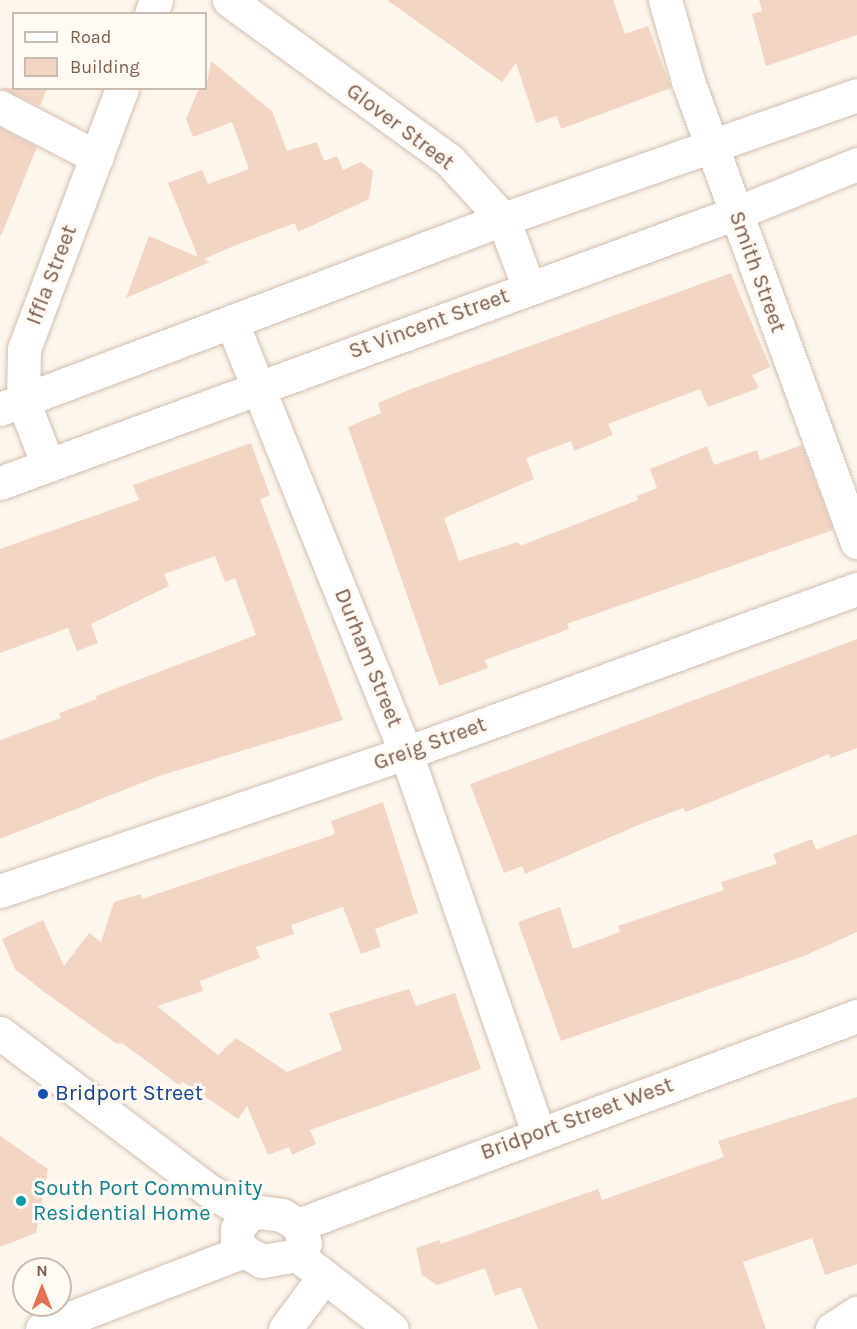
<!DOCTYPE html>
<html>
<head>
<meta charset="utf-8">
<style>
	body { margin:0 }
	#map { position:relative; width:857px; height:1329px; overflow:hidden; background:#fdf6ec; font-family:Karla,sans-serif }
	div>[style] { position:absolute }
	.building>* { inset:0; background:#f3d5c3 }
	.roads { filter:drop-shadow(0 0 2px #d1beb0) drop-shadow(0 0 2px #d1beb0) }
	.minor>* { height:33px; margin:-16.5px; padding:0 16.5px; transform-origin:16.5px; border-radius:16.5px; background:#fff }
	.dots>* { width:16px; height:16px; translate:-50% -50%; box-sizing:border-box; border:3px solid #fffaf3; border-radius:50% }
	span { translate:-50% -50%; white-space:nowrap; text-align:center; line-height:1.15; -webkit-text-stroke:6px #fffaf3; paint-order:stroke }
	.street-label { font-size:22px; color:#7a5c4d }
	.transit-label { font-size:22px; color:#164399 }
	.left { translate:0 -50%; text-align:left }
	.culture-label { font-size:22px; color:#0d838f }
	.legend { position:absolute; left:12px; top:12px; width:195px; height:78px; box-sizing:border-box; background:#fffaf3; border:2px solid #cabbb1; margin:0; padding:8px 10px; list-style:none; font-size:18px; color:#7a5c4d }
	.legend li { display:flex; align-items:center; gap:12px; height:30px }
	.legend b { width:30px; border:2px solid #cabbb1 }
	.north { position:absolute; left:12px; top:1257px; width:60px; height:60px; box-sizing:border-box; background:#fffaf3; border:2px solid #cabbb1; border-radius:50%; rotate:0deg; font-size:16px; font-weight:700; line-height:24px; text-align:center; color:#7a5c4d }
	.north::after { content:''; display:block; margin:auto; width:21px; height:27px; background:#e76f51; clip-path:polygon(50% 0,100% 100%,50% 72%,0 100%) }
</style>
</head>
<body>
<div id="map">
	<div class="building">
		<i style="clip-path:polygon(387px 0,613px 0,625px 34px,648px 26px,671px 88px,561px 129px,557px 116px,536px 123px,516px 63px,502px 82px)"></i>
		<i style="clip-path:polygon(759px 0,857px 0,857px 35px,766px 66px,752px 14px,762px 11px)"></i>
		<i style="clip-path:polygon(211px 61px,272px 111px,287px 151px,317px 142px,324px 161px,337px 156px,343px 170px,361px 162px,373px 171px,369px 199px,298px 232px,295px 223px,234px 246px,204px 259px,210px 262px,126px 298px,149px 236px,198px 257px,168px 183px,202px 170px,208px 184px,249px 169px,232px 122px,193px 137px,186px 119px,199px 88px,206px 88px)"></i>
		<i style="clip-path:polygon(1px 88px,47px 88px,40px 106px)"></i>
		<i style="clip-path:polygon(0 128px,37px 147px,1px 236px,0 235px)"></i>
		<i style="clip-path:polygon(731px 273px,770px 367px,752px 375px,759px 388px,708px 407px,700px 389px,608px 424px,613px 435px,574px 451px,571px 441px,526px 458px,534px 479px,444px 518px,459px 561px,518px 542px,520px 546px,638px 500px,637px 496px,657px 488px,650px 469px,707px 446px,714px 465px,757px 450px,760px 460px,802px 445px,833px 530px,567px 624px,569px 629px,485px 660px,488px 668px,439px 686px,348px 427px,381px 413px,378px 403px,414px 388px)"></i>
		<i style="clip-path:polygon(251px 443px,270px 495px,260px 499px,343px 720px,159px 776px,0 839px,0 740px,61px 718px,59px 713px,97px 699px,96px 696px,256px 635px,235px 578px,225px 582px,215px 556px,164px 574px,169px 586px,91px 624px,98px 643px,77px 651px,68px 628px,0 653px,0 549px,139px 500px,133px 485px)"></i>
		<i style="clip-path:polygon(857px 639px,857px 748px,830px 758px,829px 754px,686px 812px,683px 808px,643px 823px,525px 874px,522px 866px,504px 873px,470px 784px)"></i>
		<i style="clip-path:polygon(383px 802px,418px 913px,375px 929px,381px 947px,361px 954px,343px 907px,291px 925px,294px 934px,256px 947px,260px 958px,200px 981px,203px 991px,157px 1006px,218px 1055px,236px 1038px,287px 1072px,342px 1050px,329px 1013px,409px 989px,416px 1006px,455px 993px,481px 1069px,310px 1130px,316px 1144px,292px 1155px,289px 1147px,268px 1155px,247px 1106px,238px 1119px,183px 1082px,179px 1085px,122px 1043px,117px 1044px,43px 991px,15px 969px,2px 939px,43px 920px,64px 966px,89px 933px,101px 942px,114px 902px,141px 894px,142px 899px,335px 834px,331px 821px)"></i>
		<i style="clip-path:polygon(857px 834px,857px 932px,804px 956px,561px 1041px,518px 922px,560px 907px,573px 949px,620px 932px,618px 926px,724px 890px,721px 882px,777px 864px,773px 854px,812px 839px,816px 850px)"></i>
		<i style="clip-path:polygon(857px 1097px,857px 1264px,825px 1275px,812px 1238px,743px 1262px,766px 1329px,538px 1329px,521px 1287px,495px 1296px,485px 1268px,437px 1285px,422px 1275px,416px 1248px,439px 1240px,441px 1244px,598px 1189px,602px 1200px,724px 1157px,718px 1141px)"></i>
		<i style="clip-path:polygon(0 1136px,48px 1169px,36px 1233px,0 1247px)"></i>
	</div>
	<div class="roads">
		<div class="minor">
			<i style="left:229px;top:0;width:272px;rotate:36deg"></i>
			<i style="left:449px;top:160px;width:80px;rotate:47.5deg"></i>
			<i style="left:503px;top:219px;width:74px;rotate:69.4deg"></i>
			<i style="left:665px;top:0;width:84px;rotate:74.1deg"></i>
			<i style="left:688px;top:81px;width:491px;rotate:69.9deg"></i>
			<i style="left:151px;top:14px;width:15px;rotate:-70deg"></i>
			<i style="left:0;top:107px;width:109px;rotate:27.3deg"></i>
			<i style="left:232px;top:323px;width:464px;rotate:68deg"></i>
			<i style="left:406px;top:753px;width:402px;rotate:70.8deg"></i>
			<i style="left:0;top:409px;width:538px;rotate:-20.69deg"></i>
			<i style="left:503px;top:219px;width:375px;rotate:-19.3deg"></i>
			<i style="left:48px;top:465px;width:69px;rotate:-111.3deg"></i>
			<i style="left:23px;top:401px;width:52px;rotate:-88.9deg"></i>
			<i style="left:24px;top:349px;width:279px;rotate:-69.4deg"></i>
			<i style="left:0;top:483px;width:784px;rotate:-20.15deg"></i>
			<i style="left:736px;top:213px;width:131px;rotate:-22deg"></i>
			<i style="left:0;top:891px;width:429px;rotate:-18.8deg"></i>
			<i style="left:406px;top:753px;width:480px;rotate:-20deg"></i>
			<i style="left:0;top:1033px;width:261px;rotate:37deg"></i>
			<i style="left:208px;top:1190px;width:48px;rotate:30.3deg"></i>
			<i style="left:259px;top:1212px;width:23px;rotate:7deg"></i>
			<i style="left:282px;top:1215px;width:19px;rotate:32deg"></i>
			<i style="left:298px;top:1225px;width:19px;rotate:69deg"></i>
			<i style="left:305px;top:1243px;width:14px;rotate:124deg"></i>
			<i style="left:297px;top:1255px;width:36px;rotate:170deg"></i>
			<i style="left:262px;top:1261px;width:21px;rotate:-151deg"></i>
			<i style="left:244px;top:1251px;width:11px;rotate:-128deg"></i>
			<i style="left:237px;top:1242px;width:13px;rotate:-90deg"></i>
			<i style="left:237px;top:1229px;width:19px;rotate:-51deg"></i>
			<i style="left:249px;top:1214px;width:10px;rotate:-11deg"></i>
			<i style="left:298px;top:1225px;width:597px;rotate:-20.5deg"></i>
			<i style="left:297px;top:1255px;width:120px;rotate:37.9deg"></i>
			<i style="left:42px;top:1329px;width:217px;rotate:-21.1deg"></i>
			<i style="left:285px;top:1329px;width:64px;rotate:-53.3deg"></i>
			<i style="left:832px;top:1329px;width:30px;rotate:-33deg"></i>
		</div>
	</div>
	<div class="dots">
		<i style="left:43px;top:1094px;background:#1a4fb4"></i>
		<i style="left:21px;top:1201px;background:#0f9aa8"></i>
	</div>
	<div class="street-label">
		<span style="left:400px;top:127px;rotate:37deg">Glover Street</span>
		<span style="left:757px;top:272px;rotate:70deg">Smith Street</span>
		<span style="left:52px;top:275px;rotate:-69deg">Iffla Street</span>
		<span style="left:429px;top:324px;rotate:-20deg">St Vincent Street</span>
		<span style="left:368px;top:658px;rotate:68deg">Durham Street</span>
		<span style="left:430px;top:744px;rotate:-20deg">Greig Street</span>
		<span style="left:577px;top:1119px;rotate:-20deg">Bridport Street West</span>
	</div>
	<div class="transit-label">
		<span class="left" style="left:55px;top:1094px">Bridport Street</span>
	</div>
	<div class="culture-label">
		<span class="left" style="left:33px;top:1201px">South Port Community<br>Residential Home</span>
	</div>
	<ul class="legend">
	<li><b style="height:8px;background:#fff"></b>Road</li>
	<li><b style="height:16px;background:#f3d5c3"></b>Building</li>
	</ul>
	<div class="north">N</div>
</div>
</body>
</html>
